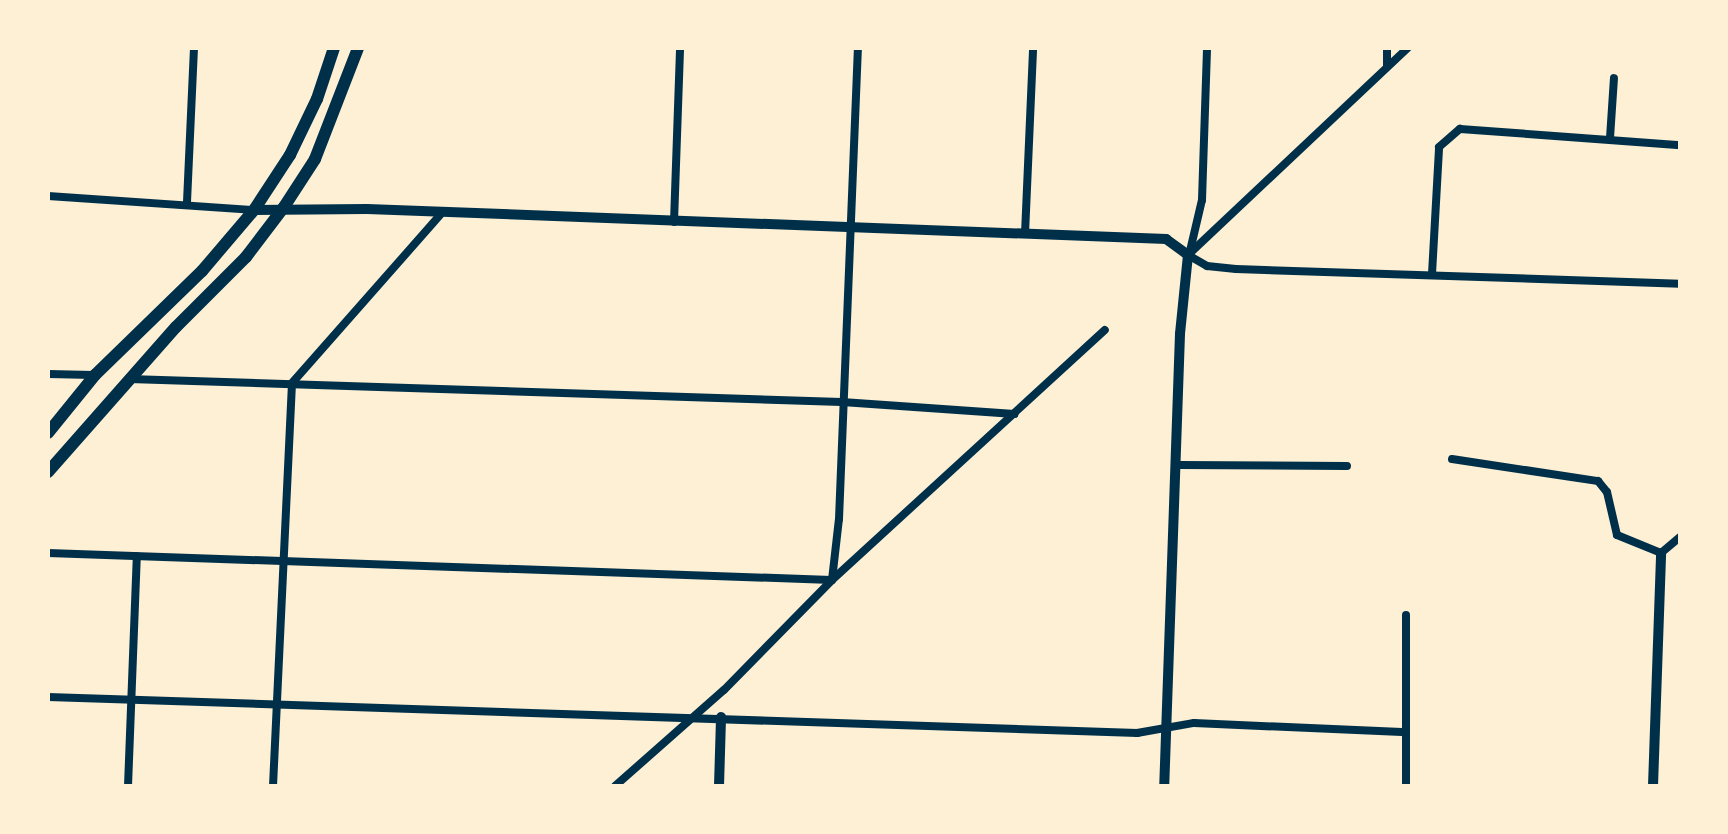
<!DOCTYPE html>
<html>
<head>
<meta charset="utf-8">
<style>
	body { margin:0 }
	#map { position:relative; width:1728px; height:834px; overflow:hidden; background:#fdf0d5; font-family:Ubuntu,sans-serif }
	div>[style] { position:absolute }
	.minor>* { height:8px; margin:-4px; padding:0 4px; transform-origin:4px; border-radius:4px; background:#003049 }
	.tertiary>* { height:10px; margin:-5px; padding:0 5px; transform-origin:5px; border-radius:5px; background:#003049 }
	.primary>* { height:12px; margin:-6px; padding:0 6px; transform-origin:6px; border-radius:6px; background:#003049 }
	span { translate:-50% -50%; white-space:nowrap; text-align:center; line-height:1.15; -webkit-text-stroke:9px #fdf0d5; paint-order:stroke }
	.frame { position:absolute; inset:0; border:50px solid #fdf0d5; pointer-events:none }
</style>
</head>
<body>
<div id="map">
	<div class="minor">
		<i style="left:1387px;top:48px;width:18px;rotate:90deg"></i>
		<i style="left:1610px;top:138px;width:60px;rotate:-86.2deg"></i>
		<i style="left:48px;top:196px;width:204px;rotate:3.9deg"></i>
		<i style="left:187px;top:202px;width:154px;rotate:-87.4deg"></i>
		<i style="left:674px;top:222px;width:174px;rotate:-88deg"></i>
		<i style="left:1025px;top:234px;width:186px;rotate:-87.5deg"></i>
		<i style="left:1190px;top:251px;width:52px;rotate:-76.8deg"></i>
		<i style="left:1202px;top:200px;width:152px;rotate:-88.1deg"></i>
		<i style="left:1188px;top:255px;width:22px;rotate:30deg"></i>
		<i style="left:1207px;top:266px;width:29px;rotate:6deg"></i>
		<i style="left:1236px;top:269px;width:444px;rotate:1.9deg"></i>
		<i style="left:1188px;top:255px;width:302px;rotate:-43.3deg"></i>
		<i style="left:1432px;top:274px;width:127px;rotate:-86.8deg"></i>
		<i style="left:1439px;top:147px;width:28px;rotate:-41deg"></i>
		<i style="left:1460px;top:129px;width:221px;rotate:4.2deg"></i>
		<i style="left:48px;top:374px;width:45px;rotate:1.3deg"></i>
		<i style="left:129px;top:379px;width:713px;rotate:1.85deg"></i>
		<i style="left:842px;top:402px;width:173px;rotate:4deg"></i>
		<i style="left:1452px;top:459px;width:148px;rotate:8.6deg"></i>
		<i style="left:1598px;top:481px;width:14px;rotate:51deg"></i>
		<i style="left:1607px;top:492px;width:44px;rotate:76.9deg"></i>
		<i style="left:1617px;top:535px;width:48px;rotate:22.2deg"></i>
		<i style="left:1661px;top:553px;width:25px;rotate:-40deg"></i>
		<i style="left:1179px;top:465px;width:168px;rotate:0.3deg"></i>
		<i style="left:48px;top:553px;width:784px;rotate:1.97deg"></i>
		<i style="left:832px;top:580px;width:61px;rotate:-83.5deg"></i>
		<i style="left:839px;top:519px;width:471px;rotate:-87.7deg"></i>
		<i style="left:1406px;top:615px;width:171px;rotate:90deg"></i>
		<i style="left:48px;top:697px;width:1090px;rotate:1.89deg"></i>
		<i style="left:1137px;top:733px;width:58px;rotate:-10deg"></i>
		<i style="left:1194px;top:723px;width:208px;rotate:2.5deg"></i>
		<i style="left:128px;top:786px;width:230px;rotate:-87.8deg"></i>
		<i style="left:273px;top:786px;width:403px;rotate:-87.3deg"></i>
		<i style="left:292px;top:383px;width:227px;rotate:-48.6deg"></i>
		<i style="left:615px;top:786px;width:145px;rotate:-41.4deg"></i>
		<i style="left:724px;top:690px;width:154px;rotate:-45.5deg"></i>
		<i style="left:832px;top:580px;width:370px;rotate:-42.5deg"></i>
	</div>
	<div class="tertiary">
		<i style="left:254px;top:210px;width:113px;rotate:-0.5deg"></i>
		<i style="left:367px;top:209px;width:800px;rotate:2.15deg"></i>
		<i style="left:1166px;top:239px;width:27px;rotate:36deg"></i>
		<i style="left:1188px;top:255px;width:79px;rotate:95.8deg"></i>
		<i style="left:1180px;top:334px;width:452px;rotate:92deg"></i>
		<i style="left:719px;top:786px;width:69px;rotate:-88.3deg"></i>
		<i style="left:1653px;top:786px;width:233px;rotate:-88deg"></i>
	</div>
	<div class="primary">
		<i style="left:48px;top:433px;width:75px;rotate:-51deg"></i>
		<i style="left:95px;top:375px;width:149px;rotate:-44.2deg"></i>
		<i style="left:202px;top:271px;width:80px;rotate:-49.6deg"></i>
		<i style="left:254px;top:210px;width:66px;rotate:-56.8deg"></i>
		<i style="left:290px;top:155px;width:62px;rotate:-64.3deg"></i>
		<i style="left:317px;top:99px;width:54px;rotate:-71.6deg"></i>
		<i style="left:48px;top:472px;width:193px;rotate:-48.6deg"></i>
		<i style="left:176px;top:327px;width:99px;rotate:-45deg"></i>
		<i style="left:246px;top:257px;width:63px;rotate:-52.8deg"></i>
		<i style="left:284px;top:207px;width:57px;rotate:-57.1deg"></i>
		<i style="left:315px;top:159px;width:119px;rotate:-68.8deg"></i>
	</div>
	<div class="frame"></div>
</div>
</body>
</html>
